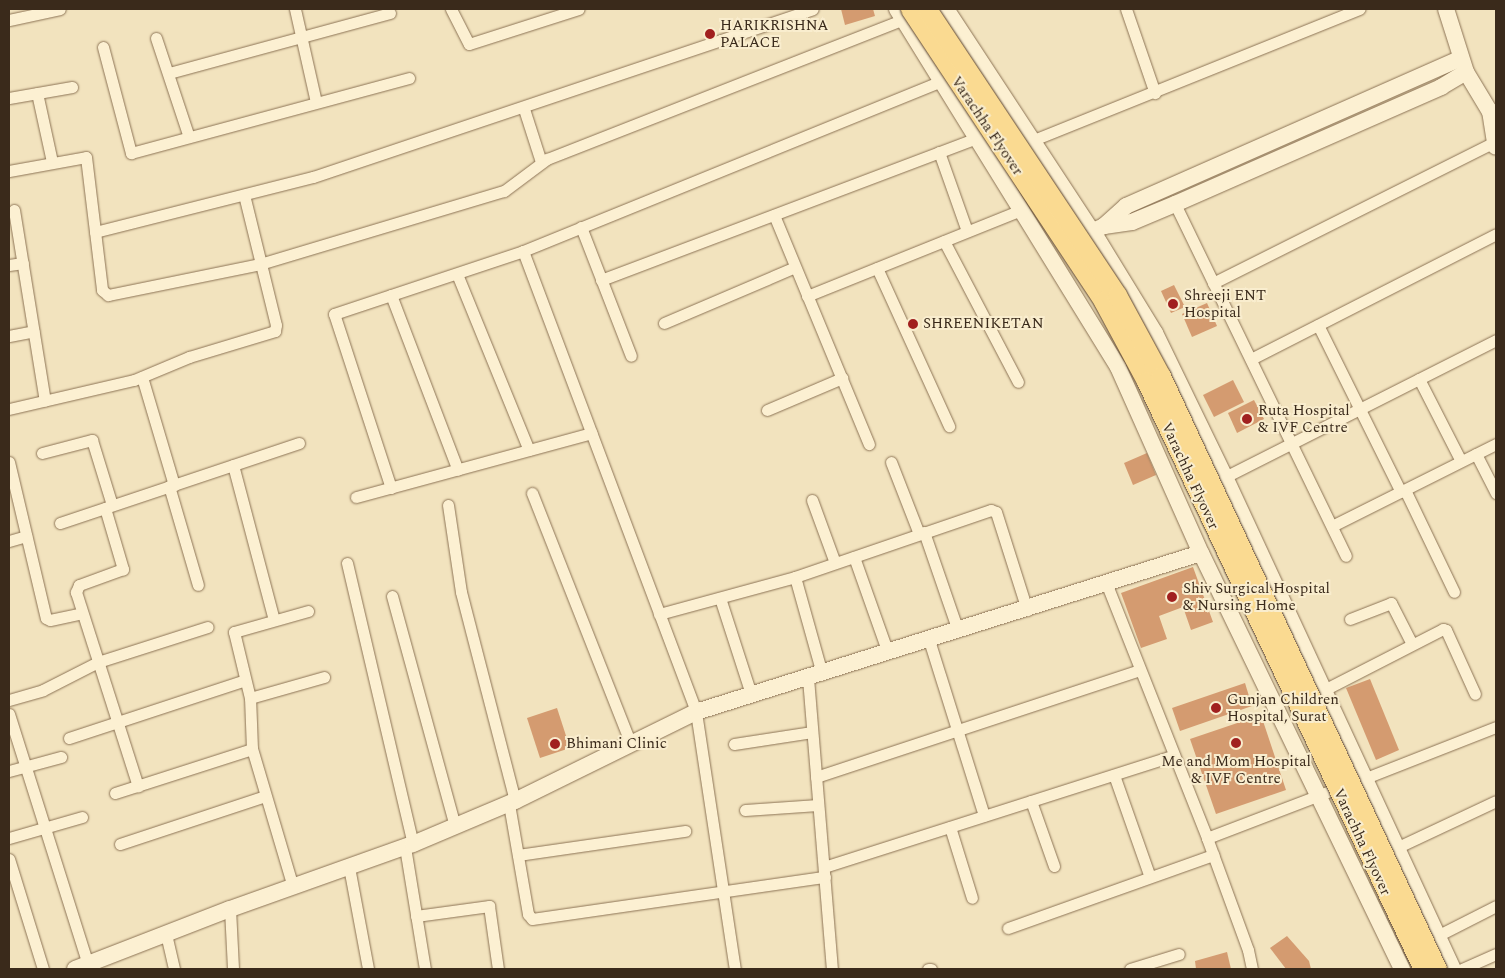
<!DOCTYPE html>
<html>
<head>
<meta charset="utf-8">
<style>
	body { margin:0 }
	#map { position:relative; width:1505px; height:978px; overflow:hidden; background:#f2e3be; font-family:Spectral,serif }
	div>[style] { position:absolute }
	.building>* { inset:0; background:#d49b70 }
	.roads { filter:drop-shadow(0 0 1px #8c7355) drop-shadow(0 0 1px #8c7355) }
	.street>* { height:11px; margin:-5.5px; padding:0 5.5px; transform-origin:5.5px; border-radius:5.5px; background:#fcf0d2 }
	.secondary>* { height:16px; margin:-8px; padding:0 8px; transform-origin:8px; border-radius:8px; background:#fcf0d2 }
	.bridges { filter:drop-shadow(0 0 1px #59402a) drop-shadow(0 0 1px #59402a) }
	.primary-bridge>* { height:19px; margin:-9.5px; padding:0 9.5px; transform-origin:9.5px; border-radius:9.5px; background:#fada91 }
	.dots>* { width:14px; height:14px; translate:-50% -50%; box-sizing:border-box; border:2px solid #f9edce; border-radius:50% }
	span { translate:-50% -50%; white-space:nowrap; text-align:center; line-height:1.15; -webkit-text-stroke:4px #f9edce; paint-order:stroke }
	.poi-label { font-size:15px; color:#3a2a1b }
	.left { translate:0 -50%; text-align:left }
	.street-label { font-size:15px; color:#3a2a1b }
	.frame { position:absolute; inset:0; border:10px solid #3a2a1b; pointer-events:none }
</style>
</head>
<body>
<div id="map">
	<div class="building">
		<i style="clip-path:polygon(841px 9px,873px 9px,875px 16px,845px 25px)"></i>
		<i style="clip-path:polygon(1174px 285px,1185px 307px,1171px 313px,1161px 291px)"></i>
		<i style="clip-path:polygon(1207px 303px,1217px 326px,1192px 337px,1182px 314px)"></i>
		<i style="clip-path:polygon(1233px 380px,1244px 402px,1214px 417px,1203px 395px)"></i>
		<i style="clip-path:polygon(1254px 400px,1264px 419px,1237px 433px,1228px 413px)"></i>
		<i style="clip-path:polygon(1147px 453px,1156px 475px,1133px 485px,1124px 463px)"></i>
		<i style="clip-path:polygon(1193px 567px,1213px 622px,1191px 630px,1183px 607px,1159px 616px,1167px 639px,1141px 648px,1121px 593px)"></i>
		<i style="clip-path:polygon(1370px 679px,1399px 750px,1376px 760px,1346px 688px)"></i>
		<i style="clip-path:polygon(1245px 683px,1252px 706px,1180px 731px,1172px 708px)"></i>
		<i style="clip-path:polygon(557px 708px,570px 748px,540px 758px,527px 718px)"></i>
		<i style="clip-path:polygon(1261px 715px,1286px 790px,1216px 814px,1190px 739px)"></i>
		<i style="clip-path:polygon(1287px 936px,1309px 961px,1311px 969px,1286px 969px,1270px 948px)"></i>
		<i style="clip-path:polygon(1227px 952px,1231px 969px,1196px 969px,1195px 961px)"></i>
	</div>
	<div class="roads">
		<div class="street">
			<i style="left:295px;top:9px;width:95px;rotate:77.3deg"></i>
			<i style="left:451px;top:9px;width:39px;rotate:63deg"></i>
			<i style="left:469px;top:44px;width:115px;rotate:-17.7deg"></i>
			<i style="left:1126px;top:9px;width:89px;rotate:71deg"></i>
			<i style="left:9px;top:20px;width:52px;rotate:-12.2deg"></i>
			<i style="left:156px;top:38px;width:104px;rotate:71.6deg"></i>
			<i style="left:103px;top:47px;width:110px;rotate:75.2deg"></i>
			<i style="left:131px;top:153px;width:288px;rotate:-15.1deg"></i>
			<i style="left:169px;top:73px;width:229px;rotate:-15.2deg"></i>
			<i style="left:37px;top:93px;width:71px;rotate:77.7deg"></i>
			<i style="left:9px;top:98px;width:64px;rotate:-9.9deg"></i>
			<i style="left:524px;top:109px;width:56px;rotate:72.2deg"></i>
			<i style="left:1031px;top:141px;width:354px;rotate:-21.9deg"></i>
			<i style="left:939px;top:152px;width:84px;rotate:70.5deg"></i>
			<i style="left:9px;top:171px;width:78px;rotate:-10.3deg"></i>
			<i style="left:86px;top:157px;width:134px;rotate:83.1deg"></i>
			<i style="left:102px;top:290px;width:8px;rotate:40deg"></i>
			<i style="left:108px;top:295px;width:155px;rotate:-11.5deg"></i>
			<i style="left:260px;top:264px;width:255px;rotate:-16.7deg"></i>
			<i style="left:504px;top:191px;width:54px;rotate:-36.7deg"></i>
			<i style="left:547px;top:159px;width:383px;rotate:-21.4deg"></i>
			<i style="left:1175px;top:204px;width:391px;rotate:64.1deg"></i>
			<i style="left:14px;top:210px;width:193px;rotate:80.8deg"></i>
			<i style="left:774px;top:215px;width:248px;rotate:67.5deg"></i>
			<i style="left:581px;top:227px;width:138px;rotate:68.8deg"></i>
			<i style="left:95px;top:232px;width:225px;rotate:-14.2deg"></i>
			<i style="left:313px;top:177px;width:527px;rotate:-18.57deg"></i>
			<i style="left:944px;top:241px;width:159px;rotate:62.3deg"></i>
			<i style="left:523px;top:251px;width:492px;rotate:69.4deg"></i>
			<i style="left:696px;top:712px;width:260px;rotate:81.4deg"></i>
			<i style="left:9px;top:265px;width:14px;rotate:-8deg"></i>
			<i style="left:877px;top:268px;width:174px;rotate:65.5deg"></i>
			<i style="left:457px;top:274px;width:190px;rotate:67.8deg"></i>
			<i style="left:601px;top:280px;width:402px;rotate:-20.7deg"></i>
			<i style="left:1213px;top:283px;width:315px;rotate:-26.6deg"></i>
			<i style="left:391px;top:295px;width:187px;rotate:69.1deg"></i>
			<i style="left:807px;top:296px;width:231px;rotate:-21.9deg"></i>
			<i style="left:664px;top:323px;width:142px;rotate:-23.1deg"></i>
			<i style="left:1318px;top:325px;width:186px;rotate:63.6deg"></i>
			<i style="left:9px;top:336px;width:25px;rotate:-11deg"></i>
			<i style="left:1251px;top:359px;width:275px;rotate:-27deg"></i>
			<i style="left:142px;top:377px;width:113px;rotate:73.5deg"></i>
			<i style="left:1419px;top:379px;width:92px;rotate:62.9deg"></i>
			<i style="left:9px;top:409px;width:128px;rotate:-13.1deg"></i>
			<i style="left:134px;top:380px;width:60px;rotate:-22.7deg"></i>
			<i style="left:189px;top:357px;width:90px;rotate:-16.8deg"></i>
			<i style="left:275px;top:331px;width:6px;rotate:-81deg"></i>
			<i style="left:276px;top:325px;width:134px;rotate:-103.8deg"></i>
			<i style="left:767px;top:410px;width:82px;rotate:-23.1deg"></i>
			<i style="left:42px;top:453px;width:52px;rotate:-14.6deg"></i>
			<i style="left:92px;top:440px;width:68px;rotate:72.9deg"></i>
			<i style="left:1476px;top:454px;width:44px;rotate:62.9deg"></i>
			<i style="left:9px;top:462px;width:160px;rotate:76.7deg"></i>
			<i style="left:46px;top:618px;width:4px;rotate:27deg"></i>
			<i style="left:50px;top:620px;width:33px;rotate:-12deg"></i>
			<i style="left:891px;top:462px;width:77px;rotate:68.7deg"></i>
			<i style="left:233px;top:465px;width:160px;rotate:75.2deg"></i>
			<i style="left:1225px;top:477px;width:304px;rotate:-26.8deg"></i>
			<i style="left:169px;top:486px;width:103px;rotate:73.7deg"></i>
			<i style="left:391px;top:488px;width:183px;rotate:-108.1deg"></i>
			<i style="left:334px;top:314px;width:199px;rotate:-18.4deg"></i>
			<i style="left:523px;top:251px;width:452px;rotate:-22.1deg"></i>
			<i style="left:1405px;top:490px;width:113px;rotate:64.3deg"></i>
			<i style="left:532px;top:493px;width:268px;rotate:68.5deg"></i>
			<i style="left:356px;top:497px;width:244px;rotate:-15.2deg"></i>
			<i style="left:812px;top:500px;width:67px;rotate:69.9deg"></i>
			<i style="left:448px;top:505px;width:88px;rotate:81.5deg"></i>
			<i style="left:461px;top:592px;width:216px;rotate:75.5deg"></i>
			<i style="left:105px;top:508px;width:64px;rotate:73.6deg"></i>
			<i style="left:123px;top:569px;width:47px;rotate:160deg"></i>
			<i style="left:79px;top:585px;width:8px;rotate:113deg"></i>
			<i style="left:76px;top:592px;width:204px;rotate:72.3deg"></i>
			<i style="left:60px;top:523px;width:252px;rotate:-18.5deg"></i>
			<i style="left:1332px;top:526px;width:183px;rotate:-26.6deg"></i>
			<i style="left:924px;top:532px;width:105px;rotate:71deg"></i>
			<i style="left:9px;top:541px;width:18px;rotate:-16deg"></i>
			<i style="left:854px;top:557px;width:102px;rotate:70.5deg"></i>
			<i style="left:347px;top:563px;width:289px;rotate:76.8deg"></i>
			<i style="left:795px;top:577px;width:101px;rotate:74.4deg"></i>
			<i style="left:1107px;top:585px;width:272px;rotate:68.4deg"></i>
			<i style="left:1207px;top:838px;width:119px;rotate:69.9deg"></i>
			<i style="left:1248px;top:950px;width:19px;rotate:78deg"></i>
			<i style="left:392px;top:596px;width:238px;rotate:74.7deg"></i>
			<i style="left:720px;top:598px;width:101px;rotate:72.1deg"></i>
			<i style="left:659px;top:614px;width:141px;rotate:-15.2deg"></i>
			<i style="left:795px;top:577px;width:207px;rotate:-18.9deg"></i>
			<i style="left:991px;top:510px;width:5px;rotate:22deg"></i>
			<i style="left:996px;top:512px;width:103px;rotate:72.4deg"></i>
			<i style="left:1350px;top:619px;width:44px;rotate:-21.3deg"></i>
			<i style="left:1391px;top:603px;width:46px;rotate:62.9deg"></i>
			<i style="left:929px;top:640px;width:184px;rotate:72.6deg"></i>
			<i style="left:808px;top:678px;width:292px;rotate:85.3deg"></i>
			<i style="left:1324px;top:690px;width:134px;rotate:-27.1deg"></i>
			<i style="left:1443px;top:629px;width:3px;rotate:18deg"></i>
			<i style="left:1446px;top:630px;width:70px;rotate:65.6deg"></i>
			<i style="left:250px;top:698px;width:77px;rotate:-15.8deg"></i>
			<i style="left:9px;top:700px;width:35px;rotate:-16deg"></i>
			<i style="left:43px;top:690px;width:62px;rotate:-27deg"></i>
			<i style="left:98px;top:662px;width:115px;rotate:-17.7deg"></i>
			<i style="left:9px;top:714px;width:262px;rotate:72.5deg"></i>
			<i style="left:69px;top:738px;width:185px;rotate:-18.2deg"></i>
			<i style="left:734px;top:744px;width:79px;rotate:-8.7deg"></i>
			<i style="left:9px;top:771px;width:54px;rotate:-15.1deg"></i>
			<i style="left:1114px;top:775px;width:108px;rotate:70.6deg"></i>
			<i style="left:816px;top:777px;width:341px;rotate:-18.3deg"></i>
			<i style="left:1358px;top:781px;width:148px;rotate:-21.4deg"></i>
			<i style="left:115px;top:793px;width:144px;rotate:-17.8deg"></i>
			<i style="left:1031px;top:801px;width:69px;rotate:70.5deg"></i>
			<i style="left:509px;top:804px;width:112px;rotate:80.2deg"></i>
			<i style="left:528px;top:914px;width:6px;rotate:51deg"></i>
			<i style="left:532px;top:919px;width:296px;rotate:-8.2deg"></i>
			<i style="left:745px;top:810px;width:73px;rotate:-3.9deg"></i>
			<i style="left:950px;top:827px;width:74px;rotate:72.8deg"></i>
			<i style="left:9px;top:838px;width:76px;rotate:-16deg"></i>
			<i style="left:1207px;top:838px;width:146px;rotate:-20.9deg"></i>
			<i style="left:120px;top:844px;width:153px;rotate:-18.3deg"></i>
			<i style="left:405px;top:847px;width:124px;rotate:80.7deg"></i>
			<i style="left:1396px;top:848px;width:110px;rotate:-25.2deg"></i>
			<i style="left:518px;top:855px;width:169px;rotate:-8.2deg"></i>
			<i style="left:9px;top:859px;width:115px;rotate:72.8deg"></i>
			<i style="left:349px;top:867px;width:104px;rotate:79.4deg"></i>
			<i style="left:824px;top:867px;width:367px;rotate:-17.7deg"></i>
			<i style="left:293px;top:887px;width:144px;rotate:-106.5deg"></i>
			<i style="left:252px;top:749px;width:51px;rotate:-92.2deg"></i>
			<i style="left:250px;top:698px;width:68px;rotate:-103.6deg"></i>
			<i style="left:234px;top:632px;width:77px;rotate:-15.8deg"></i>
			<i style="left:230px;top:909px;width:60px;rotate:87.1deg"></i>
			<i style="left:416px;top:916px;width:74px;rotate:-7.8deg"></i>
			<i style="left:489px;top:906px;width:64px;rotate:81.9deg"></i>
			<i style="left:1008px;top:928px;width:218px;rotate:-19.6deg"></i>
			<i style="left:166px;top:934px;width:36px;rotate:77deg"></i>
			<i style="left:1437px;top:936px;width:66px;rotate:-27deg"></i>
			<i style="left:928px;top:969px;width:3px"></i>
			<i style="left:1130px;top:969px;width:51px;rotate:-17deg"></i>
			<i style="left:1462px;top:969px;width:37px;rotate:-24deg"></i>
		</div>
		<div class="secondary">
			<i style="left:897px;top:9px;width:421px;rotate:58.3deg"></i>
			<i style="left:1118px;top:367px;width:204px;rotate:66deg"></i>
			<i style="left:1201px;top:553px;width:462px;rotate:64.2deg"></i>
			<i style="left:946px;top:9px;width:277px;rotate:56.7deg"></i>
			<i style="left:1098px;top:240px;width:109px;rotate:58.5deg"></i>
			<i style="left:1155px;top:333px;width:160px;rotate:64.1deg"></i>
			<i style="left:1225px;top:477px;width:542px;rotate:65.14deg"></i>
			<i style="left:1446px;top:9px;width:66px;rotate:72.4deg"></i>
			<i style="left:1466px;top:72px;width:58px;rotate:59deg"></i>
			<i style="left:1490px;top:111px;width:36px;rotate:81deg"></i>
			<i style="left:1104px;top:226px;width:28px;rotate:-8deg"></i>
			<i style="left:1132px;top:222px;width:47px;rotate:-22.7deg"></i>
			<i style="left:1175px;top:204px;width:291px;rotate:-23.7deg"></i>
			<i style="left:1441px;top:87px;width:29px;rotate:-31deg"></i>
			<i style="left:1084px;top:235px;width:22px;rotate:-24deg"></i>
			<i style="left:1104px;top:226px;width:30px;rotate:-42deg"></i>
			<i style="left:1126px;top:206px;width:366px;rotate:-23.8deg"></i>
			<i style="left:75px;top:969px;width:166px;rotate:-21.2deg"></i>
			<i style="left:230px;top:909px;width:194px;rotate:-19.6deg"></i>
			<i style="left:413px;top:844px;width:111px;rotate:-22.9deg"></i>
			<i style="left:515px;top:801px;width:202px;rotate:-26.2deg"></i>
			<i style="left:696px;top:712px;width:529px;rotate:-17.48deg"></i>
		</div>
	</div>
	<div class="bridges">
		<div class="primary-bridge">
			<i style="left:910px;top:9px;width:350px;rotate:56.5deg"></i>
			<i style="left:1103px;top:301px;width:91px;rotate:61.7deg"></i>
			<i style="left:1146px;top:381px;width:650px;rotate:64.78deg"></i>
			<i style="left:927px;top:9px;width:343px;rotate:56.4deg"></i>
			<i style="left:1117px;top:295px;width:92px;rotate:61.5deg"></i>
			<i style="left:1161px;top:376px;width:654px;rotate:65.04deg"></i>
		</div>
	</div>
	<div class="dots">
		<i style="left:710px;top:34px;background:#a1201f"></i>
		<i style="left:1173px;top:304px;background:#a1201f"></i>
		<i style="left:913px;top:324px;background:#a1201f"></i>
		<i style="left:1247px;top:419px;background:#a1201f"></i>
		<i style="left:1172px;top:597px;background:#a1201f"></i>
		<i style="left:1216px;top:708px;background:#a1201f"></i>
		<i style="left:1236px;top:743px;background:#a1201f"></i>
		<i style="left:555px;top:744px;background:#a1201f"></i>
	</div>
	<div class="poi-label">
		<span class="left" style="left:720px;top:34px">HARIKRISHNA<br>PALACE</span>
		<span class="left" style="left:1184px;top:304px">Shreeji ENT<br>Hospital</span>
		<span class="left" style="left:923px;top:324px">SHREENIKETAN</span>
		<span class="left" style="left:1258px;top:419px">Ruta Hospital<br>&amp; IVF Centre</span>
		<span class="left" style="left:1183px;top:597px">Shiv Surgical Hospital<br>&amp; Nursing Home</span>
		<span class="left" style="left:1227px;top:708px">Gunjan Children<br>Hospital, Surat</span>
		<span class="left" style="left:566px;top:744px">Bhimani Clinic</span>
		<span style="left:1236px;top:770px">Me and Mom Hospital<br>&amp; IVF Centre</span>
	</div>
	<div class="street-label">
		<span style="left:987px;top:126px;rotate:56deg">Varachha Flyover</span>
		<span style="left:1190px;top:476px;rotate:65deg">Varachha Flyover</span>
		<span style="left:1362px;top:842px;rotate:65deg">Varachha Flyover</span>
	</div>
	<div class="frame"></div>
</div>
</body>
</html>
